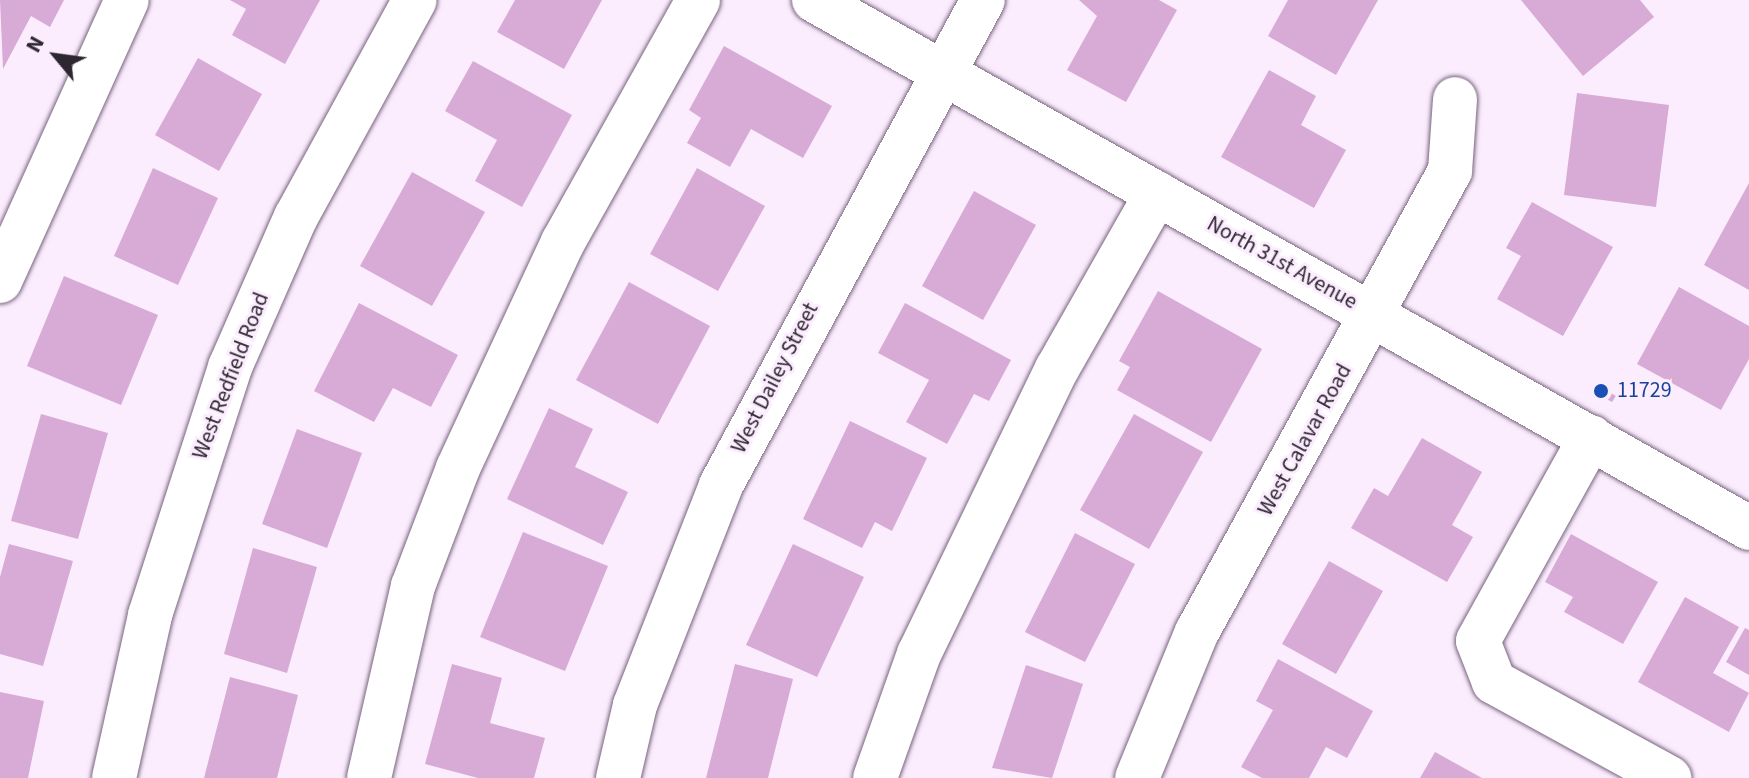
<!DOCTYPE html>
<html>
<head>
<meta charset="utf-8">
<style>
	body { margin:0 }
	#map { position:relative; width:1749px; height:778px; overflow:hidden; background:#fbedfe; font-family:"Source Sans 3",sans-serif }
	div>[style] { position:absolute }
	.building>* { inset:0; background:#d8aad6 }
	.roads { filter:drop-shadow(0 0 2px #78637d) drop-shadow(0 0 2px #78637d) }
	.minor>* { height:44px; margin:-22px; padding:0 22px; transform-origin:22px; border-radius:22px; background:#fff }
	.dots>* { width:22px; height:22px; translate:-50% -50%; box-sizing:border-box; border:4px solid #fbedfe; border-radius:50% }
	span { translate:-50% -50%; white-space:nowrap; text-align:center; line-height:1.15; -webkit-text-stroke:6px #fbedfe; paint-order:stroke }
	.street-label { font-size:22px; color:#2e2631 }
	.transit-label { font-size:22px; color:#164399 }
	.left { translate:0 -50%; text-align:left }
	.north { position:absolute; left:16px; top:16px; width:80px; height:80px; -webkit-text-stroke:6px #fbedfe; paint-order:stroke; rotate:299deg; font-size:22px; font-weight:700; line-height:32px; text-align:center; color:#2e2631 }
	.north::after { content:''; display:block; margin:auto; width:28px; height:36px; background:#2e2631; clip-path:polygon(50% 0,100% 100%,50% 72%,0 100%) }
</style>
</head>
<body>
<div id="map">
	<div class="building">
		<i style="clip-path:polygon(0 0,64px 0,50px 27px,31px 16px,3px 69px)"></i>
		<i style="clip-path:polygon(230px 0,320px 0,285px 64px,232px 35px,246px 9px)"></i>
		<i style="clip-path:polygon(515px 0,602px 0,564px 69px,497px 32px)"></i>
		<i style="clip-path:polygon(1079px 0,1159px 0,1177px 10px,1126px 102px,1067px 70px,1097px 16px)"></i>
		<i style="clip-path:polygon(1288px 0,1378px 0,1336px 75px,1268px 36px)"></i>
		<i style="clip-path:polygon(1521px 0,1640px 0,1654px 17px,1583px 76px)"></i>
		<i style="clip-path:polygon(724px 46px,832px 106px,803px 158px,751px 129px,730px 167px,687px 143px,701px 118px,689px 110px)"></i>
		<i style="clip-path:polygon(198px 58px,262px 94px,219px 171px,155px 135px)"></i>
		<i style="clip-path:polygon(473px 61px,572px 115px,522px 207px,475px 181px,497px 140px,445px 111px)"></i>
		<i style="clip-path:polygon(1269px 70px,1316px 96px,1301px 125px,1346px 150px,1314px 208px,1221px 157px)"></i>
		<i style="clip-path:polygon(1577px 93px,1669px 105px,1656px 207px,1564px 195px)"></i>
		<i style="clip-path:polygon(153px 168px,218px 198px,178px 285px,114px 256px)"></i>
		<i style="clip-path:polygon(697px 168px,765px 206px,718px 291px,650px 254px)"></i>
		<i style="clip-path:polygon(412px 172px,485px 212px,432px 306px,360px 266px)"></i>
		<i style="clip-path:polygon(1749px 183px,1749px 290px,1704px 265px)"></i>
		<i style="clip-path:polygon(974px 191px,1036px 225px,983px 320px,922px 286px)"></i>
		<i style="clip-path:polygon(1532px 202px,1613px 247px,1563px 336px,1497px 299px,1521px 256px,1506px 248px)"></i>
		<i style="clip-path:polygon(64px 276px,158px 315px,121px 405px,27px 366px)"></i>
		<i style="clip-path:polygon(629px 282px,710px 326px,658px 424px,576px 380px)"></i>
		<i style="clip-path:polygon(1679px 287px,1749px 326px,1749px 359px,1721px 410px,1637px 364px)"></i>
		<i style="clip-path:polygon(1158px 291px,1262px 349px,1211px 442px,1117px 390px,1130px 367px,1119px 361px)"></i>
		<i style="clip-path:polygon(359px 303px,458px 355px,431px 407px,393px 388px,374px 422px,314px 391px)"></i>
		<i style="clip-path:polygon(905px 303px,1011px 360px,989px 401px,974px 394px,947px 444px,906px 422px,929px 380px,878px 353px)"></i>
		<i style="clip-path:polygon(1599px 386px,1616px 396px,1612px 402px,1595px 393px)"></i>
		<i style="clip-path:polygon(549px 408px,593px 429px,575px 467px,628px 492px,603px 545px,507px 499px)"></i>
		<i style="clip-path:polygon(41px 414px,108px 433px,78px 539px,11px 521px)"></i>
		<i style="clip-path:polygon(1134px 414px,1203px 452px,1149px 549px,1080px 510px)"></i>
		<i style="clip-path:polygon(850px 421px,927px 458px,892px 531px,875px 522px,862px 548px,803px 519px)"></i>
		<i style="clip-path:polygon(297px 429px,362px 453px,327px 548px,262px 524px)"></i>
		<i style="clip-path:polygon(1422px 438px,1482px 472px,1452px 525px,1473px 537px,1447px 582px,1351px 528px,1374px 488px,1388px 496px)"></i>
		<i style="clip-path:polygon(523px 532px,608px 566px,565px 671px,480px 637px)"></i>
		<i style="clip-path:polygon(1075px 533px,1135px 564px,1085px 662px,1025px 632px)"></i>
		<i style="clip-path:polygon(1571px 534px,1658px 582px,1623px 644px,1564px 612px,1573px 597px,1545px 582px)"></i>
		<i style="clip-path:polygon(9px 544px,73px 561px,43px 666px,0 654px,0 577px)"></i>
		<i style="clip-path:polygon(793px 544px,864px 577px,817px 677px,746px 645px)"></i>
		<i style="clip-path:polygon(253px 548px,317px 567px,287px 673px,224px 654px)"></i>
		<i style="clip-path:polygon(1329px 561px,1383px 591px,1336px 674px,1282px 644px)"></i>
		<i style="clip-path:polygon(1685px 597px,1739px 627px,1713px 673px,1749px 693px,1729px 732px,1638px 682px)"></i>
		<i style="clip-path:polygon(1745px 628px,1749px 630px,1749px 675px,1726px 662px)"></i>
		<i style="clip-path:polygon(1278px 659px,1373px 711px,1347px 758px,1326px 747px,1309px 778px,1262px 778px,1241px 767px,1273px 710px,1256px 701px)"></i>
		<i style="clip-path:polygon(452px 664px,502px 678px,490px 723px,545px 738px,534px 778px,478px 778px,425px 764px)"></i>
		<i style="clip-path:polygon(735px 664px,793px 679px,768px 778px,706px 778px)"></i>
		<i style="clip-path:polygon(1026px 665px,1083px 684px,1052px 778px,992px 768px)"></i>
		<i style="clip-path:polygon(230px 677px,298px 695px,277px 778px,204px 778px)"></i>
		<i style="clip-path:polygon(0 692px,44px 701px,28px 778px,0 778px)"></i>
		<i style="clip-path:polygon(1435px 752px,1482px 778px,1420px 778px)"></i>
	</div>
	<div class="roads">
		<div class="minor">
			<i style="left:814px;top:0;width:1074px;rotate:29.45deg"></i>
			<i style="left:0;top:281px;width:308px;rotate:-65.7deg"></i>
			<i style="left:1591px;top:437px;width:233px;rotate:119deg"></i>
			<i style="left:1478px;top:641px;width:44px;rotate:68.7deg"></i>
			<i style="left:1494px;top:682px;width:200px;rotate:28.7deg"></i>
			<i style="left:114px;top:778px;width:167px;rotate:-77.5deg"></i>
			<i style="left:150px;top:615px;width:261px;rotate:-72.1deg"></i>
			<i style="left:230px;top:367px;width:164px;rotate:-66.3deg"></i>
			<i style="left:296px;top:217px;width:247px;rotate:-61.3deg"></i>
			<i style="left:369px;top:778px;width:197px;rotate:-77.1deg"></i>
			<i style="left:413px;top:586px;width:126px;rotate:-69.1deg"></i>
			<i style="left:458px;top:468px;width:249px;rotate:-65.1deg"></i>
			<i style="left:563px;top:242px;width:277px;rotate:-60.8deg"></i>
			<i style="left:618px;top:778px;width:75px;rotate:-76.9deg"></i>
			<i style="left:635px;top:705px;width:236px;rotate:-68.6deg"></i>
			<i style="left:721px;top:485px;width:551px;rotate:-61.62deg"></i>
			<i style="left:875px;top:778px;width:132px;rotate:-70.5deg"></i>
			<i style="left:919px;top:654px;width:317px;rotate:-64.2deg"></i>
			<i style="left:1057px;top:369px;width:202px;rotate:-60.4deg"></i>
			<i style="left:1137px;top:778px;width:158px;rotate:-67.7deg"></i>
			<i style="left:1197px;top:632px;width:526px;rotate:-61.24deg"></i>
			<i style="left:1450px;top:171px;width:72px;rotate:-86deg"></i>
		</div>
	</div>
	<div class="dots">
		<i style="left:1601px;top:391px;background:#1a4fb4"></i>
	</div>
	<div class="street-label">
		<span style="left:1282px;top:263px;rotate:29deg">North 31st Avenue</span>
		<span style="left:231px;top:376px;rotate:-69deg">West Redfield Road</span>
		<span style="left:775px;top:378px;rotate:-63deg">West Dailey Street</span>
		<span style="left:1305px;top:440px;rotate:-61deg">West Calavar Road</span>
	</div>
	<div class="transit-label">
		<span class="left" style="left:1617px;top:391px">11729</span>
	</div>
	<div class="north">N</div>
</div>
</body>
</html>
